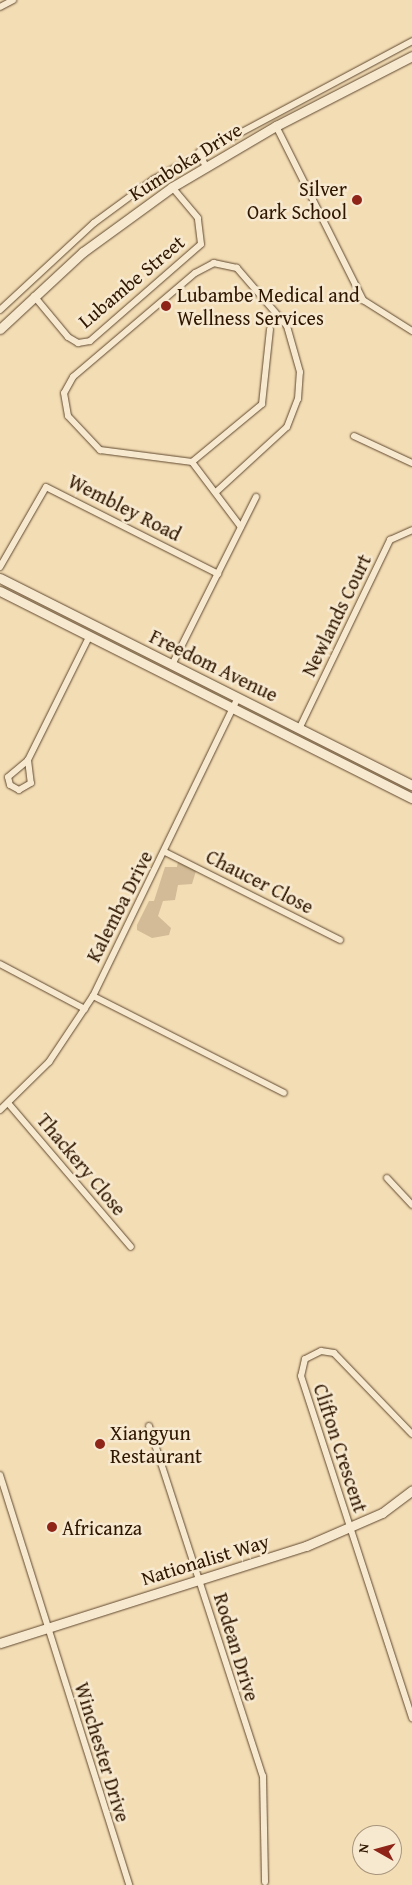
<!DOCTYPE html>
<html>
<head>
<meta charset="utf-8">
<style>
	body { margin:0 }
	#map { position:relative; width:412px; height:1885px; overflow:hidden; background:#f3ddb5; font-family:"Gentium Book Plus",serif }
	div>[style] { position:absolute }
	.green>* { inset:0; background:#d2bb96 }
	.roads { filter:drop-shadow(0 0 1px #60482e) drop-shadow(0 0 1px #60482e) }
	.street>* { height:6px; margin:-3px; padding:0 3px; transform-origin:3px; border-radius:3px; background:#f7e9cf }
	.secondary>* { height:9px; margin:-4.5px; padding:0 4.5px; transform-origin:4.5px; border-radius:4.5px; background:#f7e9cf }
	.dots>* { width:14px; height:14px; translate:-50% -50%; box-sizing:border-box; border:2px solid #f7e9cf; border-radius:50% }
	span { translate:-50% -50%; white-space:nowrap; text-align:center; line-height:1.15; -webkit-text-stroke:5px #f7e9cf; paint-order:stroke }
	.street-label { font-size:20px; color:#2f1601 }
	.poi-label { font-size:20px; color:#2f1601 }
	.right { translate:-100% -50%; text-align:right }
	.left { translate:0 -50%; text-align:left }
	.north { position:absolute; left:352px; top:1825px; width:50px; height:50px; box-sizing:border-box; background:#f7e9cf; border:1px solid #a7957d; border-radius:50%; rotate:277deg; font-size:14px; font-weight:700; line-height:20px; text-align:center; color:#2f1601 }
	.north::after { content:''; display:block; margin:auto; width:18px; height:22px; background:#8f2418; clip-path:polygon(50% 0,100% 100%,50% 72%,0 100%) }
</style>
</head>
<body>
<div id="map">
	<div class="green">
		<i style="clip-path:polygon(178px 861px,196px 871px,192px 884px,178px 885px,175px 900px,163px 901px,158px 916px,171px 928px,169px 935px,152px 938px,137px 930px,137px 925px,149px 901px,154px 901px,165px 867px,177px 867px)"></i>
	</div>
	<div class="roads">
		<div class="street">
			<i style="left:0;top:7px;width:15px;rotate:-28deg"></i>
			<i style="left:276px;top:126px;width:195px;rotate:63.4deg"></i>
			<i style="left:363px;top:300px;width:58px;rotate:32.3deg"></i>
			<i style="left:199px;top:152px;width:14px;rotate:65deg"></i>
			<i style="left:34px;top:296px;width:53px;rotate:50.3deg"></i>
			<i style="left:68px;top:337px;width:12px;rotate:31deg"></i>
			<i style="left:78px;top:343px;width:12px;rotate:-9deg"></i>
			<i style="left:90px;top:341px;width:147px;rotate:-41.1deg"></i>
			<i style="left:201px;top:244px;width:26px;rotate:-97deg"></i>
			<i style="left:198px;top:218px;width:40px;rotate:-130deg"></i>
			<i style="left:0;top:310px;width:128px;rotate:-42.8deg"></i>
			<i style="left:94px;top:223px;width:74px;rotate:-36.3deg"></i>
			<i style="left:154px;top:179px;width:293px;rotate:-28.1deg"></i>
			<i style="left:354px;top:436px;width:64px;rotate:25deg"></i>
			<i style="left:192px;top:462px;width:81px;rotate:53deg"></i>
			<i style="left:216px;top:492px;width:96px;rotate:-42.5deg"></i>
			<i style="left:287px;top:427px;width:30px;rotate:-69deg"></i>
			<i style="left:298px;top:399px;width:27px;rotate:-86deg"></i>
			<i style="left:300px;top:372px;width:48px;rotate:-105.8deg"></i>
			<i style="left:287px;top:326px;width:77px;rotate:-130.8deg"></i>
			<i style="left:237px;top:268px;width:24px;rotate:-168deg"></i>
			<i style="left:214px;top:263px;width:21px;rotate:152deg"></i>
			<i style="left:195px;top:273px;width:160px;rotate:139.6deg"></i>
			<i style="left:73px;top:377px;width:18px;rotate:119deg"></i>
			<i style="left:64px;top:393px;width:23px;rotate:80deg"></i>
			<i style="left:68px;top:416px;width:47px;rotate:46.7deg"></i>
			<i style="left:100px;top:450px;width:93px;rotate:7.4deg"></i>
			<i style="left:192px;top:462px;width:91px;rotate:-39.6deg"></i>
			<i style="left:262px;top:404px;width:75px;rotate:-83.9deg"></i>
			<i style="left:0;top:567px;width:92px;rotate:-60.1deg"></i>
			<i style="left:46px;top:487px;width:193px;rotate:26.8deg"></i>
			<i style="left:172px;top:665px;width:188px;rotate:-63.4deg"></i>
			<i style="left:300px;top:727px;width:208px;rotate:-64.3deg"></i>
			<i style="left:390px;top:540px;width:24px;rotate:-24deg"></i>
			<i style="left:28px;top:760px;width:137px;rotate:-63.6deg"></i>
			<i style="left:28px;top:760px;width:23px;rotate:83deg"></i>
			<i style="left:31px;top:783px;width:14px;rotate:150deg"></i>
			<i style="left:19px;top:790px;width:10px;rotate:-151deg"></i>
			<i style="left:10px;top:785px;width:8px;rotate:-104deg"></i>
			<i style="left:8px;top:777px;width:26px;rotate:-40deg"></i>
			<i style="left:165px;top:852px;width:196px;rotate:26.7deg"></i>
			<i style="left:0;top:964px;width:96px;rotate:27.9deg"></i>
			<i style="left:93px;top:996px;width:214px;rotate:26.9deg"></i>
			<i style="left:8px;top:1103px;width:189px;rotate:49.5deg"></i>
			<i style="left:0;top:1110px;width:69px;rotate:-44.4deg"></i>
			<i style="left:49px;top:1062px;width:79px;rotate:-56.3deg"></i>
			<i style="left:93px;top:996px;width:332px;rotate:-64.1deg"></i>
			<i style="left:387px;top:1178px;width:37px;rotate:47deg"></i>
			<i style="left:149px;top:1426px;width:368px;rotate:72deg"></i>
			<i style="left:263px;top:1776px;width:106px;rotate:88.9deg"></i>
			<i style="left:412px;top:1434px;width:112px;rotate:-133.9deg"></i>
			<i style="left:334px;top:1353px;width:13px;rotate:-171deg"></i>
			<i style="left:321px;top:1351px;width:18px;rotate:153deg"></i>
			<i style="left:305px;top:1359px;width:17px;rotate:103deg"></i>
			<i style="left:301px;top:1376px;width:360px;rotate:72deg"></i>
			<i style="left:0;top:1475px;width:430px;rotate:72.5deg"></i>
		</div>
		<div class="secondary">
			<i style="left:0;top:329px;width:113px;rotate:-42.9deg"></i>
			<i style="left:83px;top:252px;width:110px;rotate:-36.1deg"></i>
			<i style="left:172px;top:187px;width:121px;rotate:-30.4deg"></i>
			<i style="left:276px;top:126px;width:153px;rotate:-27.2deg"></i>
			<i style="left:0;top:578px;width:461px;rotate:26.7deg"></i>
			<i style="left:0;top:591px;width:461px;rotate:26.7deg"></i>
			<i style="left:0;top:1643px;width:321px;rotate:-17.6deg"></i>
			<i style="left:306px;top:1546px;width:83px;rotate:-23.5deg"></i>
			<i style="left:382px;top:1513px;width:38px;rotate:-37deg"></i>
		</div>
	</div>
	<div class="dots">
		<i style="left:357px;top:200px;background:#8f2418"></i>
		<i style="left:166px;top:306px;background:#8f2418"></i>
		<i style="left:100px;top:1444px;background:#8f2418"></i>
		<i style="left:52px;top:1527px;background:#8f2418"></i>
	</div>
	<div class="street-label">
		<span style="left:185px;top:161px;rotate:-32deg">Kumboka Drive</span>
		<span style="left:131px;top:281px;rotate:-40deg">Lubambe Street</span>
		<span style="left:125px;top:507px;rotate:27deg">Wembley Road</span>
		<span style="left:336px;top:615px;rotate:-64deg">Newlands Court</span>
		<span style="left:214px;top:665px;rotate:26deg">Freedom Avenue</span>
		<span style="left:260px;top:881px;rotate:27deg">Chaucer Close</span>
		<span style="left:119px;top:906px;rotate:-63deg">Kalemba Drive</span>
		<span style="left:82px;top:1164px;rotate:50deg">Thackery Close</span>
		<span style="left:341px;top:1448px;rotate:72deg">Clifton Crescent</span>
		<span style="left:205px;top:1559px;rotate:-17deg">Nationalist Way</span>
		<span style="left:237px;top:1647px;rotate:73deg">Rodean Drive</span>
		<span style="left:103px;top:1752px;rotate:73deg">Winchester Drive</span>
	</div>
	<div class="poi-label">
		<span class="right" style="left:347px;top:200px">Silver<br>Oark School</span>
		<span class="left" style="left:177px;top:306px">Lubambe Medical and<br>Wellness Services</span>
		<span class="left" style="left:110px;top:1444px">Xiangyun<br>Restaurant</span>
		<span class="left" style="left:62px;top:1527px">Africanza</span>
	</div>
	<div class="north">N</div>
</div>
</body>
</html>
